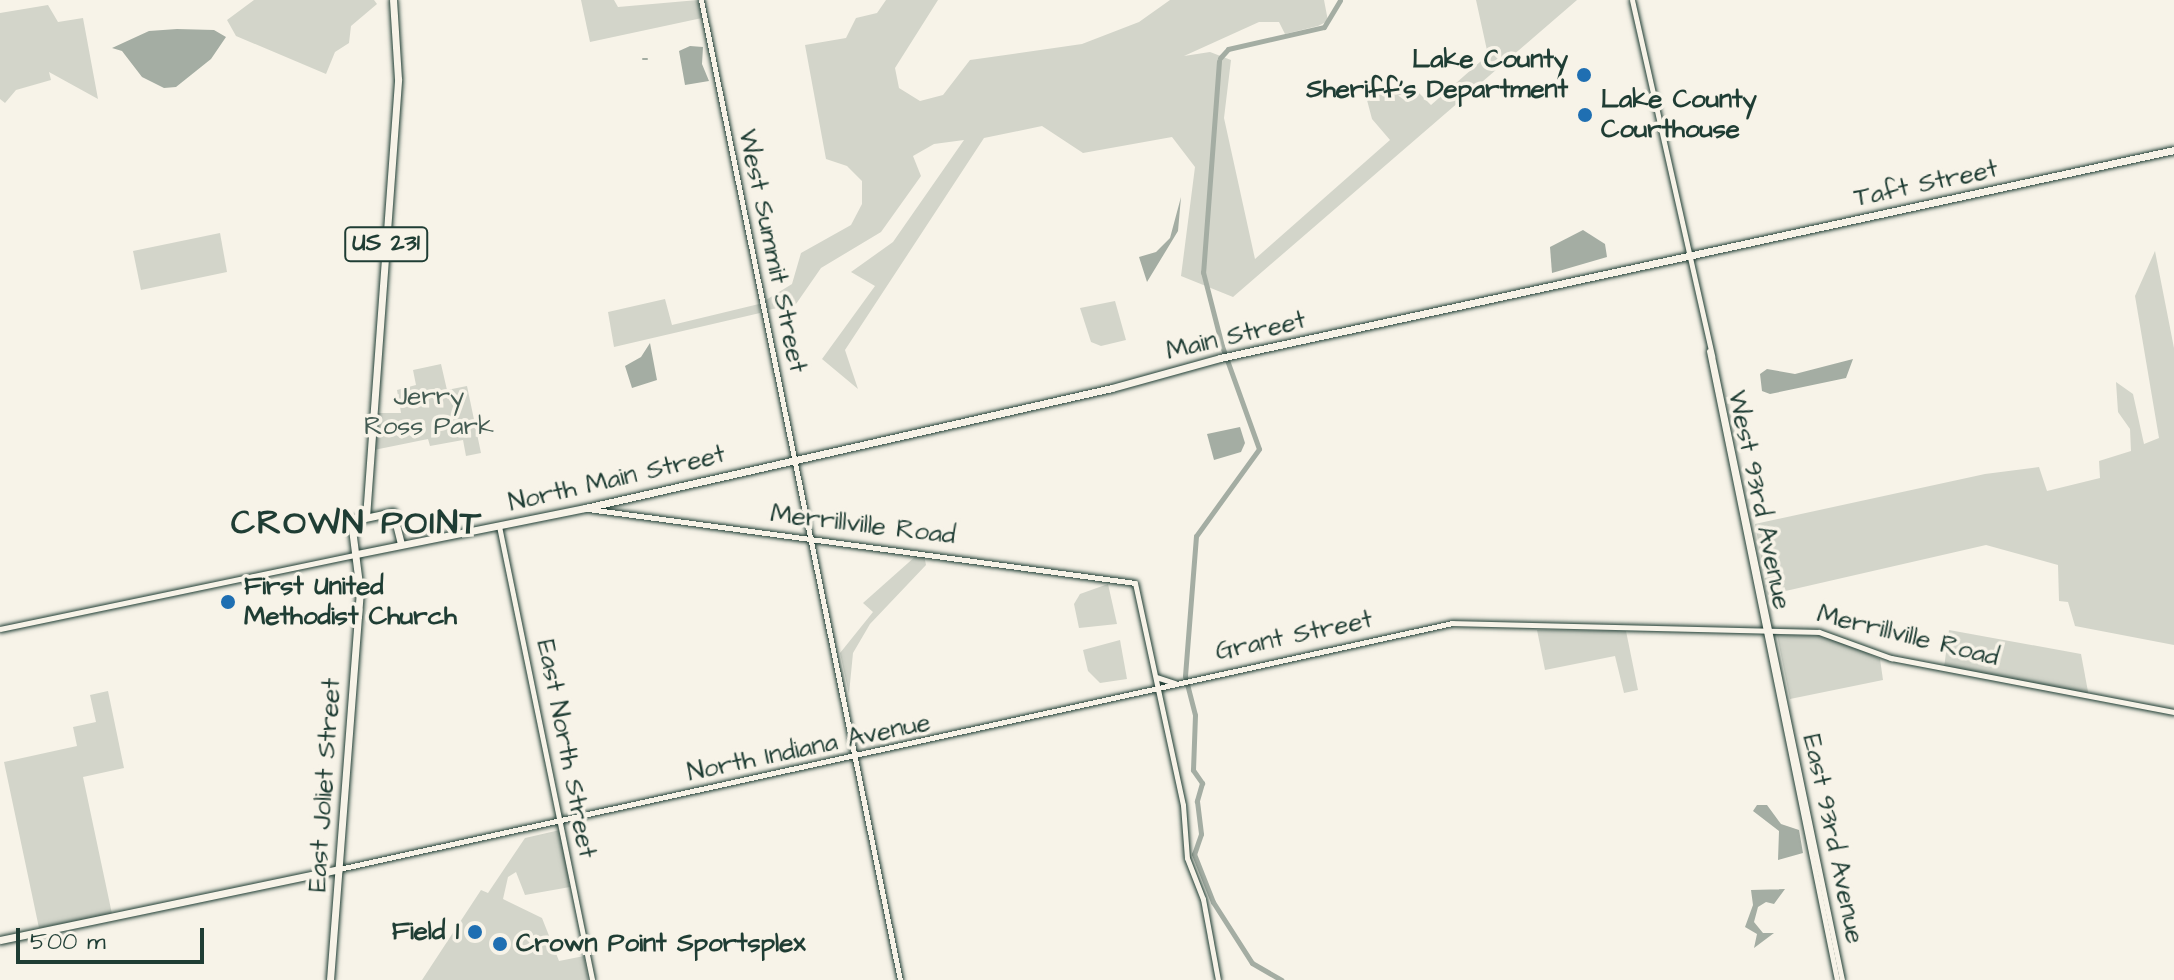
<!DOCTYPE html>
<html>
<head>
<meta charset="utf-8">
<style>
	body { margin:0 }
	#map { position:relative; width:2174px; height:980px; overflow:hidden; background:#f7f3e8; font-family:"Architects Daughter",sans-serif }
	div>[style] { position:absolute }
	.green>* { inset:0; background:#d3d5ca }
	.water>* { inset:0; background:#a4ada3 }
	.stream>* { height:2px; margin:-1px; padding:0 1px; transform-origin:1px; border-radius:1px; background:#a4ada3 }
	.river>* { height:5px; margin:-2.5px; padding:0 2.5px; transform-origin:2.5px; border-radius:2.5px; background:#a4ada3 }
	.roads { filter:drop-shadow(0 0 2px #1f3d34) drop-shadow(0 0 2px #1f3d34) }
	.minor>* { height:5px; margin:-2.5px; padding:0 2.5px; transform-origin:2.5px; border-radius:2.5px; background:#f7f3e8 }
	.major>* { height:7px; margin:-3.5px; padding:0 3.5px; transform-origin:3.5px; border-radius:3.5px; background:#f7f3e8 }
	.dots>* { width:22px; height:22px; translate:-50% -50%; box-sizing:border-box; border:4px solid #f7f3e8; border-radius:50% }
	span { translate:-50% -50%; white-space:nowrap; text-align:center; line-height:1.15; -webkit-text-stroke:7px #f7f3e8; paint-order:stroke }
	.shield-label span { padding:2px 6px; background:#f7f3e8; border:2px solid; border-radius:6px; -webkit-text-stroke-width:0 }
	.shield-label { font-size:24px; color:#1f3d34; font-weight:700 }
	.poi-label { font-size:26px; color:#1f3d34; font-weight:700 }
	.right { translate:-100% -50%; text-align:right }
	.left { translate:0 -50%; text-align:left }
	.street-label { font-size:26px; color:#1f3d34 }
	.park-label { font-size:26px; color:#435b52 }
	.district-label { font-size:34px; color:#1f3d34; font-weight:700; letter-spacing:2px }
	.scale { position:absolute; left:16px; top:928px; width:188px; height:36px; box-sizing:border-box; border:4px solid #1f3d34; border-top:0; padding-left:10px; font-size:24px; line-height:28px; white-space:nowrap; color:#1f3d34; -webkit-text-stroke:6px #f7f3e8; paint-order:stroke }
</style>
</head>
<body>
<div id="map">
	<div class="green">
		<i style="clip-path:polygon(254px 0,374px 0,377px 4px,351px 26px,349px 43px,335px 52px,326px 74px,236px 36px,227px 20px)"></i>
		<i style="clip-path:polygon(581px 0,614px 0,618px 7px,698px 0,702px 18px,590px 42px)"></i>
		<i style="clip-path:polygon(886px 0,938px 0,895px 68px,899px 88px,920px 101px,943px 95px,970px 60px,1082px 44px,1139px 22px,1170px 0,1324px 0,1328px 21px,1318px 26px,1285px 34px,1279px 22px,1259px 22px,1184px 56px,1210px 52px,1231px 60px,1224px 118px,1255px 259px,1390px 140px,1372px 119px,1363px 85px,1419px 93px,1431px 105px,1488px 55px,1476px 0,1577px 0,1233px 297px,1181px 276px,1195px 167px,1172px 137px,1083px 153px,1042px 126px,984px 138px,845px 350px,858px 389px,822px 359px,875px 286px,851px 272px,893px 242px,964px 140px,934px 144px,913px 156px,921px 176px,881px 232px,821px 268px,796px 304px,768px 310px,766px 300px,792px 284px,801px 253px,851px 225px,862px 204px,862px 181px,847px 166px,826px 159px,805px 45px,846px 38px,856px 18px,877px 13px)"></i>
		<i style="clip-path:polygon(48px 5px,58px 22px,83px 18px,98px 99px,49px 72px,51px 80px,16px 90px,5px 103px,0 99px,0 13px)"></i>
		<i style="clip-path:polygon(220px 233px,227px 272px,141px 290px,133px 251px)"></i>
		<i style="clip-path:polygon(2155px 251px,2174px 348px,2174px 645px,2075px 626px,2068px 602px,2059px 601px,2058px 565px,1986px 545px,1768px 595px,1755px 524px,1985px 474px,2039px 467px,2047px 491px,2100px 478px,2099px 461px,2131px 451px,2130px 429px,2118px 412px,2116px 382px,2133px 394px,2144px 444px,2159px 438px,2135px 296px)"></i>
		<i style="clip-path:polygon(665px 299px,672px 325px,759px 304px,760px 313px,614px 347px,608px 312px)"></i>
		<i style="clip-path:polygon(1115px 301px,1126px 340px,1101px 346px,1091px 342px,1080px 308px)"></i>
		<i style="clip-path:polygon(441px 364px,447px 390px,467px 386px,481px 453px,466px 456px,463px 440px,430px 446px,428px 439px,374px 450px,377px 413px,401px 413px,397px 390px,416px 385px,413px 370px)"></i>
		<i style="clip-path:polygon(917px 555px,924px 555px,926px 565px,870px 624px,853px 653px,849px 694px,840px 653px,873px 612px,863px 603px)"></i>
		<i style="clip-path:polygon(1108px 584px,1117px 624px,1079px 628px,1074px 604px,1080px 594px)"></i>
		<i style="clip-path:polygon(1537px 630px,1626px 631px,1638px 690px,1624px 693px,1615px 656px,1545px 670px)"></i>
		<i style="clip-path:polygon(1949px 630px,2081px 654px,2089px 697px,1944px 668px)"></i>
		<i style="clip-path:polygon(1777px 635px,1830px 636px,1880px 659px,1883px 680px,1790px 699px)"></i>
		<i style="clip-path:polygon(1120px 640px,1127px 679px,1100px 683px,1088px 671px,1083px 650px)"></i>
		<i style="clip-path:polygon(108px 691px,124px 768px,83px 777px,112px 914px,39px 928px,4px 762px,77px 746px,73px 727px,96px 722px,90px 695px)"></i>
		<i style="clip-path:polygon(560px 830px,570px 887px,525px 895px,516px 872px,508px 877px,503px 899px,542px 918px,559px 961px,584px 956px,588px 980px,422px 980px,481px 890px,488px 893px,525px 838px)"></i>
	</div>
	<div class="water">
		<i style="clip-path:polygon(177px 29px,214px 30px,226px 37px,211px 59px,176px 87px,164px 88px,142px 77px,122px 51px,112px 48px,149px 31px)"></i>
		<i style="clip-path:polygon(690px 46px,703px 47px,702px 64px,709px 81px,685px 85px,679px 51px)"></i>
		<i style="clip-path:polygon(1181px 197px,1178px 231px,1147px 282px,1139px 257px,1156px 252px,1170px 238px)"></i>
		<i style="clip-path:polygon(1583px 230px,1605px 244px,1607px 257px,1552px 273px,1550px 247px)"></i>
		<i style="clip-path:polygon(650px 343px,657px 380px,632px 388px,625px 366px,641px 357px)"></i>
		<i style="clip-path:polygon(1853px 359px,1846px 378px,1770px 394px,1762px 391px,1760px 374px,1767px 369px,1795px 374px)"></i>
		<i style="clip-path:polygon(1240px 427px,1245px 443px,1241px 452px,1214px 460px,1207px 434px)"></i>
		<i style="clip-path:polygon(1757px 805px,1767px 805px,1781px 824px,1799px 830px,1803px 853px,1778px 860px,1779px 831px,1753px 811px)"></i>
		<i style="clip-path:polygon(1785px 889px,1774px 904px,1766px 902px,1758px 907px,1754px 922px,1763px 933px,1774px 933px,1754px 948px,1757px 934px,1745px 927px,1753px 905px,1751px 890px)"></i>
	</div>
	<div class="stream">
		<i style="left:643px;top:59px;width:4px"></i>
	</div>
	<div class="river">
		<i style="left:1220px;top:58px;width:12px;rotate:-48deg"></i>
		<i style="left:1228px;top:49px;width:98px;rotate:-12.9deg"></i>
		<i style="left:1324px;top:27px;width:31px;rotate:-59deg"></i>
		<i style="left:1219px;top:61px;width:212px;rotate:94.3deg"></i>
		<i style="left:1203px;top:272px;width:76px;rotate:75.6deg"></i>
		<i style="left:1222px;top:346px;width:109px;rotate:70.2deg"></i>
		<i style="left:1259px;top:449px;width:107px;rotate:125.9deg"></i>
		<i style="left:1196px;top:536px;width:140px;rotate:94.5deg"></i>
		<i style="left:1185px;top:676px;width:40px;rotate:75.6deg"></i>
		<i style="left:1195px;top:715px;width:55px;rotate:92.1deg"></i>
		<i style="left:1193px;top:770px;width:16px;rotate:55deg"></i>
		<i style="left:1202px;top:783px;width:19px;rotate:106deg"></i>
		<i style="left:1197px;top:801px;width:33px;rotate:83deg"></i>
		<i style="left:1201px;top:834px;width:21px;rotate:109deg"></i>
		<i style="left:1194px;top:854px;width:52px;rotate:68.4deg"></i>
		<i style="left:1213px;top:902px;width:72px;rotate:57.4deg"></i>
		<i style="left:1252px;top:963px;width:34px;rotate:30deg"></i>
	</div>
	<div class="roads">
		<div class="minor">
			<i style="left:701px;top:0;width:1000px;rotate:78.52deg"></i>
			<i style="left:1632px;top:0;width:365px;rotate:77.3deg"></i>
			<i style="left:1712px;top:356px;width:637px;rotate:78.23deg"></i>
			<i style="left:1709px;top:351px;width:642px;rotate:78.5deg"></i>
			<i style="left:588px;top:509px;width:552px;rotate:7.7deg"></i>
			<i style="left:1135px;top:583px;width:227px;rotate:77.8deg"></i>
			<i style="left:1183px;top:805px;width:53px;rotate:85.7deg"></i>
			<i style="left:1187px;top:858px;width:44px;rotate:68.7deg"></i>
			<i style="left:1203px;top:899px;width:82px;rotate:79.5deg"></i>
			<i style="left:499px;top:526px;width:463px;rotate:78.4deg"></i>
			<i style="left:0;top:629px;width:363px;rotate:-11.8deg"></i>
			<i style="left:1156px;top:677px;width:20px;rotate:18deg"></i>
			<i style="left:339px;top:869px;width:1140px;rotate:-12.46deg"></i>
			<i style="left:1452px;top:623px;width:367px;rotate:1.4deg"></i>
			<i style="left:1819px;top:632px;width:77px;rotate:19.9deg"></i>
			<i style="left:1891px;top:658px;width:288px;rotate:10.8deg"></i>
		</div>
		<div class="major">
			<i style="left:366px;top:517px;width:439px;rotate:-85.8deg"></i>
			<i style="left:398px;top:79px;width:79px;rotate:-93.6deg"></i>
			<i style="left:357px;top:554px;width:233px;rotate:-11.4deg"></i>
			<i style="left:585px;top:508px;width:540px;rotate:-12.83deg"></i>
			<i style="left:1112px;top:388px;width:112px;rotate:-15.5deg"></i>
			<i style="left:1220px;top:358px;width:976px;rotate:-12.3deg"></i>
			<i style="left:0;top:940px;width:346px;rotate:-11.8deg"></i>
			<i style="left:330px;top:980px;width:389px;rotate:-85.6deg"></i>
			<i style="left:360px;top:592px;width:72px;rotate:-97.2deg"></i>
			<i style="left:351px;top:521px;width:43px;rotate:-12.1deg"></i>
			<i style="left:393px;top:512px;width:33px;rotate:76deg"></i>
		</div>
	</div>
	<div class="dots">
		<i style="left:1584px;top:75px;background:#1f6fb2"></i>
		<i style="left:1585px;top:115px;background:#1f6fb2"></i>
		<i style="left:228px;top:602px;background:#1f6fb2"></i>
		<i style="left:475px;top:932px;background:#1f6fb2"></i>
		<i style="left:500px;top:944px;background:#1f6fb2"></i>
	</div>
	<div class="shield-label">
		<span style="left:386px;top:244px">US 231</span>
	</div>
	<div class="poi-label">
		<span class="right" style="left:1568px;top:75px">Lake County<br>Sheriff's Department</span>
		<span class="left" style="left:1601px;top:115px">Lake County<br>Courthouse</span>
		<span class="left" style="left:244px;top:602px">First United<br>Methodist Church</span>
		<span class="right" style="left:459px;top:932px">Field 1</span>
		<span class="left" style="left:516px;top:944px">Crown Point Sportsplex</span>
	</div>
	<div class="street-label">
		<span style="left:1926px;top:184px;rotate:-12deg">Taft Street</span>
		<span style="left:772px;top:251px;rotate:78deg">West Summit Street</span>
		<span style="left:1236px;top:336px;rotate:-13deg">Main Street</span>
		<span style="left:617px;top:479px;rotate:-13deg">North Main Street</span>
		<span style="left:1759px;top:500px;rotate:78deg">West 93rd Avenue</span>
		<span style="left:863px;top:525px;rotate:7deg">Merrillville Road</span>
		<span style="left:1294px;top:636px;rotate:-12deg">Grant Street</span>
		<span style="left:1908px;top:636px;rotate:14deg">Merrillville Road</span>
		<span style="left:809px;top:748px;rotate:-12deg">North Indiana Avenue</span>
		<span style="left:566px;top:749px;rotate:79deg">East North Street</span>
		<span style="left:325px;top:785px;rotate:-86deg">East Joliet Street</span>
		<span style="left:1833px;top:839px;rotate:78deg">East 93rd Avenue</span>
	</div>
	<div class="park-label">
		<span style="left:429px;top:412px">Jerry<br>Ross Park</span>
	</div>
	<div class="district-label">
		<span style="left:357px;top:524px">CROWN POINT</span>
	</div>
	<div class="scale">500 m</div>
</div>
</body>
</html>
